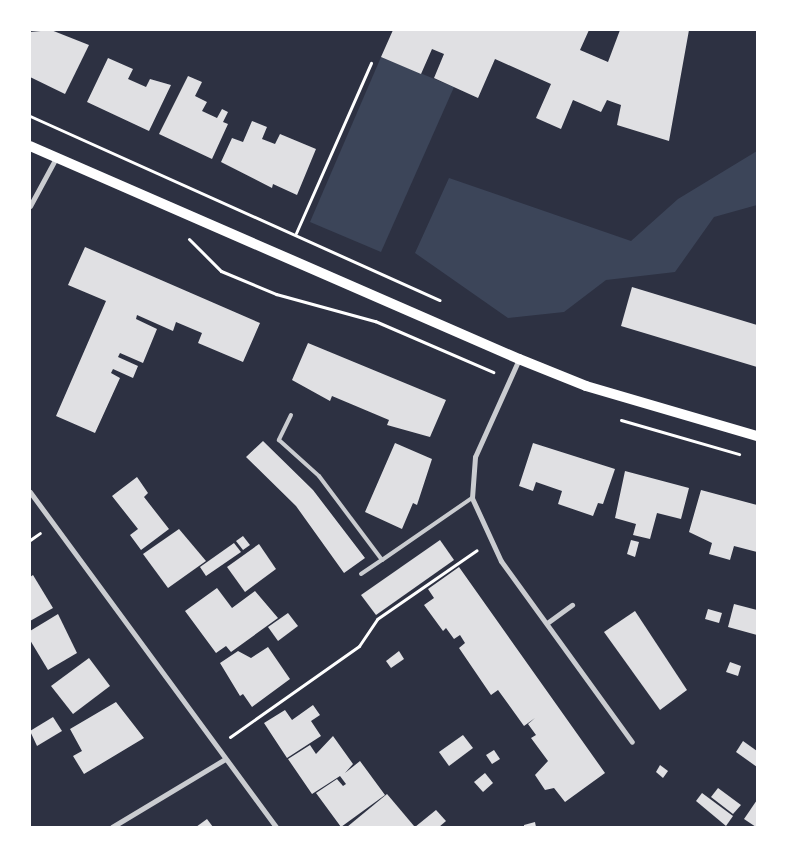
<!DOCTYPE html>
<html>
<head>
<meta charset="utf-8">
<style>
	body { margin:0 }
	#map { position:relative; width:787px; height:857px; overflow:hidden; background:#2d3142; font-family:Manrope,sans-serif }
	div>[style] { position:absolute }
	.green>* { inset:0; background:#3c4559 }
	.building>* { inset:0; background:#e0e0e3 }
	.path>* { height:3px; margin:-1.5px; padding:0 1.5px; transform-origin:1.5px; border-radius:1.5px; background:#fff }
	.service>* { height:4px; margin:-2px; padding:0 2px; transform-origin:2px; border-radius:2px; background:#caccd0 }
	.minor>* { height:5px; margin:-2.5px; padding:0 2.5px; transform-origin:2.5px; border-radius:2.5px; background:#caccd0 }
	.secondary>* { height:10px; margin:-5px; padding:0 5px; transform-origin:5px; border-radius:5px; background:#fff }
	span { translate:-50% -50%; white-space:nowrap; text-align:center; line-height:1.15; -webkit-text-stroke:4.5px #fff; paint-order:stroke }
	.frame { position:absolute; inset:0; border:31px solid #fff; pointer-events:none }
</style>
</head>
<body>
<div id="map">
	<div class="green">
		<i style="clip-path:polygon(381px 57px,454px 87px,381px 252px,310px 222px)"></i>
		<i style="clip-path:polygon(757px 151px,757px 205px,714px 217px,675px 272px,606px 280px,564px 312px,508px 318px,415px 253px,449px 178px,631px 241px,678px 199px)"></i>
	</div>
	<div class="building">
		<i style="clip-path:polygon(51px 30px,89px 45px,65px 94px,30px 77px,30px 32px)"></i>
		<i style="clip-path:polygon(393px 30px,589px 30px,580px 50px,608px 62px,620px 30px,689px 30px,669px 141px,617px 125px,621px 105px,607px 100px,601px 112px,573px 100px,561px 129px,536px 118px,551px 84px,495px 59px,478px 98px,434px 78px,444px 54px,432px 49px,421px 74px,381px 57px)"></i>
		<i style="clip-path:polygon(108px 58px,133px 69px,128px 79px,146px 87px,150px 79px,171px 85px,149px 131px,87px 102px)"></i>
		<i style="clip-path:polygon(188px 76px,202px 82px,195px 96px,207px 102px,202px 111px,217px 118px,222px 109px,228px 112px,223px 122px,228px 124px,212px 159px,159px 134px)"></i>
		<i style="clip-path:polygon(252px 121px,267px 127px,262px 139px,275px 144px,280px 134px,316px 149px,297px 195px,273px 184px,272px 188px,221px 162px,232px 138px,243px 142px)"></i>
		<i style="clip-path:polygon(85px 247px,260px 323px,243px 362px,198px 343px,202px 333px,176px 322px,173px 331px,137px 315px,136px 319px,157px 329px,143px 363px,120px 353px,118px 357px,138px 366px,133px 378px,113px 369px,111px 373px,120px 378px,95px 433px,56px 416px,106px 301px,68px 285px)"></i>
		<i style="clip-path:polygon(632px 287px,757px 325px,757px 367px,621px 326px)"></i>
		<i style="clip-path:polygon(308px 343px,446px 400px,430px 437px,387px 425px,389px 420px,332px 396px,330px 401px,292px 380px)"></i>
		<i style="clip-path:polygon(263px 441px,313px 490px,365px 558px,344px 573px,296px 506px,246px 457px)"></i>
		<i style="clip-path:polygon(395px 443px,432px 459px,417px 505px,413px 503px,402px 529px,365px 512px)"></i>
		<i style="clip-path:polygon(533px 443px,615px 469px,603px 504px,598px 503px,593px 516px,558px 504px,562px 491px,536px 482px,533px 491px,519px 486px)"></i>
		<i style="clip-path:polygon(625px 471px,689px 488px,681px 519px,657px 513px,650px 539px,633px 535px,636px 524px,615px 518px)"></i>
		<i style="clip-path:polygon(137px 477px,148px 493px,144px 497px,169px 529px,141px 550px,130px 535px,138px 529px,112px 496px)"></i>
		<i style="clip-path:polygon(701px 490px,757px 505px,757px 552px,734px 546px,730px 560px,709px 554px,712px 543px,689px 532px)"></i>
		<i style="clip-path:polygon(179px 529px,206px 561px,168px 588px,143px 554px)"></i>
		<i style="clip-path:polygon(243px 536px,250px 545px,243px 550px,236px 541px)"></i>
		<i style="clip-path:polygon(440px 540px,454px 560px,376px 615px,361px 595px)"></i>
		<i style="clip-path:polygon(631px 540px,639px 542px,635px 557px,627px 554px)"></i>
		<i style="clip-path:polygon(234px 543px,241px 552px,206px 576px,200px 567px)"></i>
		<i style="clip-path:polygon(259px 544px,276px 569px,245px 592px,227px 567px)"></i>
		<i style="clip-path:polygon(459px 567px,605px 773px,565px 802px,554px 788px,545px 790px,535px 775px,548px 761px,531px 738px,536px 735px,528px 724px,535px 718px,524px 726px,498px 690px,491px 695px,459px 648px,465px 643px,460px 635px,454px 639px,446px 628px,443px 631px,424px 605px,434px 598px,428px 589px)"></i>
		<i style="clip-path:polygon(33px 575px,53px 608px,30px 621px,30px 577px)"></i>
		<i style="clip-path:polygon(217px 588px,232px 608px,255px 591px,278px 618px,231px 652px,226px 646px,216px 653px,185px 611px)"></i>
		<i style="clip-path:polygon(734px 604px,757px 610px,757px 635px,728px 627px)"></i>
		<i style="clip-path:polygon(708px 609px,722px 613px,719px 623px,705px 619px)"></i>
		<i style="clip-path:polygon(635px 611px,687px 690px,660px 710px,604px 632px)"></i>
		<i style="clip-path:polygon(288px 613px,298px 626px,278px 641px,268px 627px)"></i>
		<i style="clip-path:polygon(58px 614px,77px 653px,48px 670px,30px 640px,30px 631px)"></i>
		<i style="clip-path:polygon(268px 647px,290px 679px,252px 707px,243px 694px,240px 696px,220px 663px,238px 651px,251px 658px)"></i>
		<i style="clip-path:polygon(399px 651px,404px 659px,391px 668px,386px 661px)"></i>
		<i style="clip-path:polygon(89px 658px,110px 686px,73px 714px,51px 686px)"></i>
		<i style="clip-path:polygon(730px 662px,741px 666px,738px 676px,726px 672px)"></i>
		<i style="clip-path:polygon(116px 702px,144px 738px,84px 774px,73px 756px,82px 751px,70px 729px)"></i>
		<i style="clip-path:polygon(313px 705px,320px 715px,311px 721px,321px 736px,287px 758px,264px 723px,285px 710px,292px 720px)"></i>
		<i style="clip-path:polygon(53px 717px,62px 731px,37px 746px,30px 731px)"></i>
		<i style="clip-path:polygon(463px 735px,473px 748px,449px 766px,439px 752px)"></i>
		<i style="clip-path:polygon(333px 736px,353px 764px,345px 773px,360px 761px,385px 795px,341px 827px,316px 793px,337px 779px,343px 786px,346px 784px,340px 776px,312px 794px,288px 759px,310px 745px,316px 754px)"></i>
		<i style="clip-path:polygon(743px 741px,757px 751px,757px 767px,736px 752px)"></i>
		<i style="clip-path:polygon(494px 750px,500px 759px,492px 764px,486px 755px)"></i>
		<i style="clip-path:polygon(660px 765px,668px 771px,663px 778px,656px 772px)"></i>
		<i style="clip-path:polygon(485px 773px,493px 783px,483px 792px,474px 782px)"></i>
		<i style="clip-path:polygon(718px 788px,741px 805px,733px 814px,711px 797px)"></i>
		<i style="clip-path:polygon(702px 793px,733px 816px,726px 826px,696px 801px)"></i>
		<i style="clip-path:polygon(387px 794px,414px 826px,347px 827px)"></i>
		<i style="clip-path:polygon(757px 800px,757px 827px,756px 827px,744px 819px)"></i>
		<i style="clip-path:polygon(436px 810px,446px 821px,439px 827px,415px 827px)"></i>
		<i style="clip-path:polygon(207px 819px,213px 827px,196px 827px)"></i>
		<i style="clip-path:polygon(535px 822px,536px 827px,524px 827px,524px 825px)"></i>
	</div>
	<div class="path">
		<i style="left:30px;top:116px;width:449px;rotate:24.2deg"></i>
		<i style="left:296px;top:233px;width:186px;rotate:-66.2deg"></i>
		<i style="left:189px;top:239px;width:45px;rotate:45deg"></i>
		<i style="left:221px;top:271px;width:60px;rotate:22.7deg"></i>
		<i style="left:276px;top:294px;width:103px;rotate:15.3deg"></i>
		<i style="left:375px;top:321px;width:129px;rotate:23.4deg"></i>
		<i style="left:621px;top:420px;width:123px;rotate:16.1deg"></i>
		<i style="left:30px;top:540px;width:12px;rotate:-35deg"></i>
		<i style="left:230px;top:737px;width:158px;rotate:-35.2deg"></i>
		<i style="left:359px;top:646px;width:32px;rotate:-56deg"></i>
		<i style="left:377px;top:619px;width:121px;rotate:-34.6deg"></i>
	</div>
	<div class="service">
		<i style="left:291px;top:415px;width:28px;rotate:116deg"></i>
		<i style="left:279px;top:440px;width:54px;rotate:42deg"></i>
		<i style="left:319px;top:476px;width:105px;rotate:53.1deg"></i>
		<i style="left:382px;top:560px;width:109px;rotate:-34.6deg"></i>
		<i style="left:361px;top:574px;width:25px;rotate:-34deg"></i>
	</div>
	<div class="minor">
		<i style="left:30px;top:206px;width:55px;rotate:-61.6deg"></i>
		<i style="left:519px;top:359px;width:107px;rotate:114.2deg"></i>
		<i style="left:475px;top:457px;width:41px;rotate:94.2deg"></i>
		<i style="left:472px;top:498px;width:69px;rotate:65.3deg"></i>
		<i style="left:501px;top:561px;width:223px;rotate:54.1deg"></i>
		<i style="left:30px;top:492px;width:416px;rotate:53.7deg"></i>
		<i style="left:547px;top:623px;width:31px;rotate:-36deg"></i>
		<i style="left:112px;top:827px;width:132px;rotate:-31deg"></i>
	</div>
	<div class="secondary">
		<i style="left:30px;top:146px;width:533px;rotate:23.54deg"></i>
		<i style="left:519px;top:359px;width:72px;rotate:21.9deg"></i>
		<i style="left:586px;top:386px;width:178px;rotate:16.3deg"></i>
	</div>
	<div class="frame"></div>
</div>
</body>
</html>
